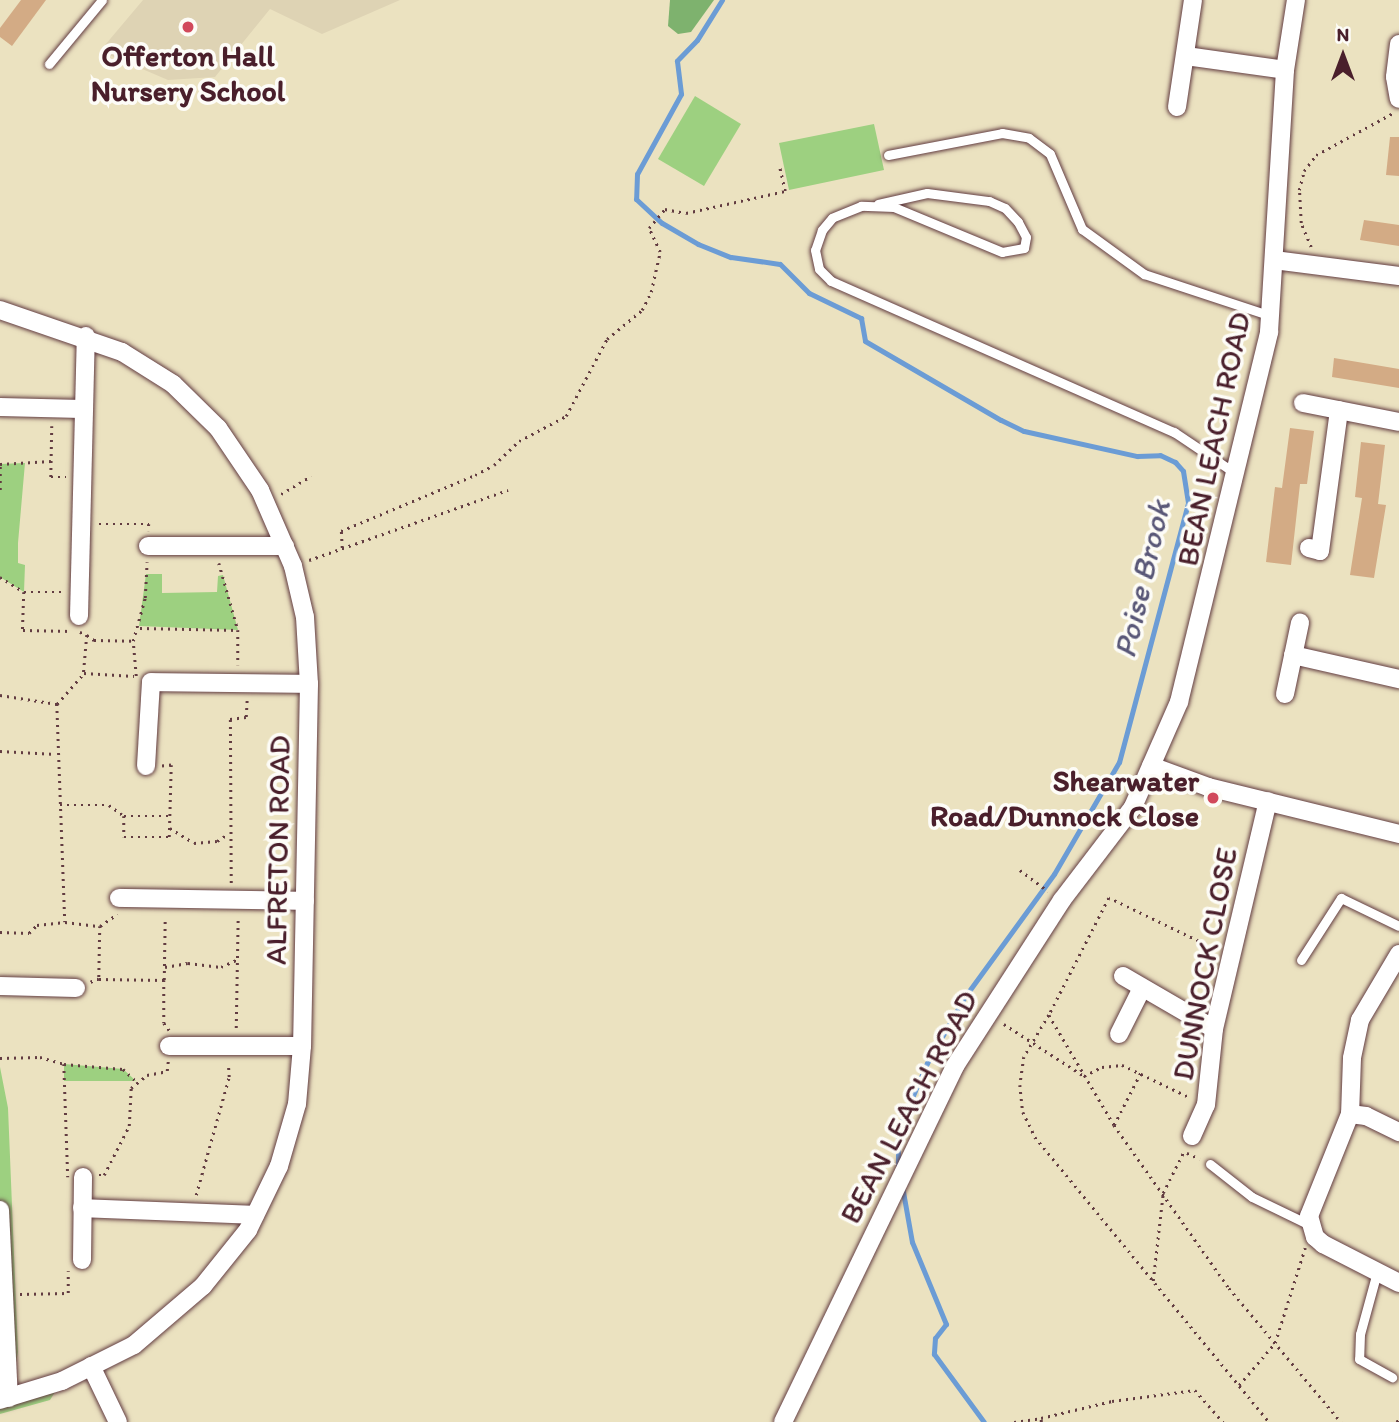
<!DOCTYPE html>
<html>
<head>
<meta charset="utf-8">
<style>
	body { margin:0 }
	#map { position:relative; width:1399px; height:1422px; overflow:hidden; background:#ebe2c0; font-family:Itim,sans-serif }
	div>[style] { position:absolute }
	.built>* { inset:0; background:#ded3b4 }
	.green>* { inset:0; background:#9dd080 }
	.forest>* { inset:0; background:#7eb26e }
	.stream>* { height:5px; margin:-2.5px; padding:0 2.5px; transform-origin:2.5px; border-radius:2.5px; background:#6b9cd5 }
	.building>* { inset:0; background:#d3ab85 }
	.path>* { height:2.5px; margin-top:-1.25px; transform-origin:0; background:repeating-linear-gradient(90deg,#623c41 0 2px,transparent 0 7px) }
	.roads { filter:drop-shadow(0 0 2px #623c41) drop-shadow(0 0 2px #623c41) }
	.service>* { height:9px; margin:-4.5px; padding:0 4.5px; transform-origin:4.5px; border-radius:4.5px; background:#fff }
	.minor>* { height:18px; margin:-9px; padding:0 9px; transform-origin:9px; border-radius:9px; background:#fff }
	.dots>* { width:19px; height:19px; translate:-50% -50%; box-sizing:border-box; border:4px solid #fdfcf7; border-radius:50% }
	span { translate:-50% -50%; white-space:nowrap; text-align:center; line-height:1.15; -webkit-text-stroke:7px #fdfcf7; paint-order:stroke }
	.poi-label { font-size:30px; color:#4a1f2b; font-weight:700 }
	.right { translate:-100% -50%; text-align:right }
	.street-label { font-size:30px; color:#4a1f2b }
	.water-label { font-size:32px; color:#595777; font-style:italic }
	.north { position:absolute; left:1308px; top:21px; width:70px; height:70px; -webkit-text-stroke:5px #fdfcf7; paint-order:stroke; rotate:0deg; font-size:19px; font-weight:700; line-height:28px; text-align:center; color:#4a1f2b }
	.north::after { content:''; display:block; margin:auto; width:24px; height:32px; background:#4a1f2b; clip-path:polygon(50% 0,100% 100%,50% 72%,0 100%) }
</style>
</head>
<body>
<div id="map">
	<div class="built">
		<i style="clip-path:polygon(143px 0,400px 0,322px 34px,270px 9px,215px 77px,168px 80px,100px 51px)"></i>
	</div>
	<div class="green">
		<i style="clip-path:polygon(695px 96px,741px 124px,704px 186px,658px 159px)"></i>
		<i style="clip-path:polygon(874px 124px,884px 170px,789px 190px,779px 143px)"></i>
		<i style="clip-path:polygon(25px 463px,18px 543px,18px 563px,25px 565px,24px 592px,0 577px,0 464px)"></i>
		<i style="clip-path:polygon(146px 574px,162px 574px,162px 593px,217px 592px,218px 576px,223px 575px,238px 630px,139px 626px)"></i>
		<i style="clip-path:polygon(64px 1064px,123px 1069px,136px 1081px,64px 1081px)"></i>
		<i style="clip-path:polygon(0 1067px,8px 1108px,18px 1352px,10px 1397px,62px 1381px,50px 1400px,0 1414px)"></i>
	</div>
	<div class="forest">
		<i style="clip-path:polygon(670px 0,714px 0,691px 32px,678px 34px,668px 26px)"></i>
	</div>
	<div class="stream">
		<i style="left:722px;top:0;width:47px;rotate:122deg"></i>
		<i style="left:697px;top:40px;width:29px;rotate:134deg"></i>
		<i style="left:677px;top:61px;width:33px;rotate:83deg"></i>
		<i style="left:681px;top:94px;width:91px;rotate:118.8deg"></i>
		<i style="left:637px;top:174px;width:25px;rotate:92deg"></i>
		<i style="left:636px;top:199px;width:35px;rotate:43deg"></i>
		<i style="left:662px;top:223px;width:42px;rotate:30.3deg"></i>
		<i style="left:698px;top:244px;width:35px;rotate:22deg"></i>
		<i style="left:731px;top:257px;width:49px;rotate:8.1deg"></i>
		<i style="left:780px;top:264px;width:41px;rotate:45deg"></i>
		<i style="left:809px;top:293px;width:58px;rotate:25.7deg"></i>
		<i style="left:861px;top:318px;width:23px;rotate:80deg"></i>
		<i style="left:865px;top:341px;width:157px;rotate:30.2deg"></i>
		<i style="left:1001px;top:420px;width:25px;rotate:26deg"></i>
		<i style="left:1024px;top:431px;width:116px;rotate:12.5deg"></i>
		<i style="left:1137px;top:456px;width:23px;rotate:-2deg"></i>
		<i style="left:1160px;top:455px;width:17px;rotate:25deg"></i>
		<i style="left:1175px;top:462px;width:12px;rotate:48deg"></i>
		<i style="left:1183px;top:471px;width:32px;rotate:81deg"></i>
		<i style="left:1188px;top:503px;width:268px;rotate:104.9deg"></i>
		<i style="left:1119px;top:762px;width:129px;rotate:120.1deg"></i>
		<i style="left:1054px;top:874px;width:153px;rotate:126deg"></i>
		<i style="left:964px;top:998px;width:75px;rotate:119.6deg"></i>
		<i style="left:927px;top:1063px;width:73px;rotate:113.4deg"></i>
		<i style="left:898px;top:1130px;width:43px;rotate:90deg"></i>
		<i style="left:902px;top:1186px;width:57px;rotate:79.9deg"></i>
		<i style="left:912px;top:1242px;width:89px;rotate:67.5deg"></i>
		<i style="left:946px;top:1324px;width:18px;rotate:128deg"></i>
		<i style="left:935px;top:1338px;width:16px;rotate:94deg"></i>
		<i style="left:934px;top:1354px;width:84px;rotate:53.7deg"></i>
	</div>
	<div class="building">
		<i style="clip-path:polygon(21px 0,46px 0,12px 46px,0 37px,0 28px)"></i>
		<i style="clip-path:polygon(1390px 137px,1399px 137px,1399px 176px,1386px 175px)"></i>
		<i style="clip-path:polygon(1364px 220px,1399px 225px,1399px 246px,1360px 240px)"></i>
		<i style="clip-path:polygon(1334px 358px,1399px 369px,1399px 388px,1332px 377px)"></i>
		<i style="clip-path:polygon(1290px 428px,1314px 431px,1307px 484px,1300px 484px,1291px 565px,1266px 562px,1275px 487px,1282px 488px)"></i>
		<i style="clip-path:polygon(1361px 442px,1385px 445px,1378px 504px,1386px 505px,1374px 578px,1350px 575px,1362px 498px,1355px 497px)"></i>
	</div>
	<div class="path">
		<i style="left:1311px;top:247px;width:26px;rotate:-113deg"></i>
		<i style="left:1301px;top:223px;width:33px;rotate:-93deg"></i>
		<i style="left:1299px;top:190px;width:20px;rotate:-75deg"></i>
		<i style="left:1304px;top:171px;width:20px;rotate:-53deg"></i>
		<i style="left:1316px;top:155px;width:88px;rotate:-28.6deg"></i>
		<i style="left:52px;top:426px;width:51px;rotate:91.1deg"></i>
		<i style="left:51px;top:477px;width:15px"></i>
		<i style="left:0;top:464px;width:51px;rotate:-3.4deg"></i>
		<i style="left:0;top:490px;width:24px;rotate:-90deg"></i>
		<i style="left:281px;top:494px;width:35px;rotate:-31deg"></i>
		<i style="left:99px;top:524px;width:50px"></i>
		<i style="left:149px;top:524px;width:7px;rotate:98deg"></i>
		<i style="left:342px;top:548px;width:17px;rotate:-93deg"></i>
		<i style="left:341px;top:531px;width:145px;rotate:-22.7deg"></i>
		<i style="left:475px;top:475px;width:21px;rotate:-28deg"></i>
		<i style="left:494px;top:465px;width:35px;rotate:-44deg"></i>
		<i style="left:519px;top:441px;width:53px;rotate:-28deg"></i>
		<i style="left:566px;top:416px;width:87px;rotate:-62deg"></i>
		<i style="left:607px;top:339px;width:45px;rotate:-39.6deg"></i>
		<i style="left:642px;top:310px;width:20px;rotate:-63deg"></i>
		<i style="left:651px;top:292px;width:41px;rotate:-77.3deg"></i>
		<i style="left:660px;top:252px;width:26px;rotate:-115deg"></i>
		<i style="left:649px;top:228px;width:25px;rotate:-50deg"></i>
		<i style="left:665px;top:209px;width:21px;rotate:11deg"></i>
		<i style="left:686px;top:213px;width:101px;rotate:-12.5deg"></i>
		<i style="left:785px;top:191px;width:26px;rotate:-103deg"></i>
		<i style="left:309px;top:560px;width:211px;rotate:-19.4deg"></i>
		<i style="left:219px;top:563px;width:70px;rotate:74.2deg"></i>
		<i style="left:238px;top:630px;width:35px;rotate:90deg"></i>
		<i style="left:0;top:577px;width:28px;rotate:32deg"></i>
		<i style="left:24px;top:592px;width:38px;rotate:92deg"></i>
		<i style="left:23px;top:630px;width:49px;rotate:1.2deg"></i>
		<i style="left:24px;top:592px;width:39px"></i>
		<i style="left:140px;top:628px;width:98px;rotate:1.2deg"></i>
		<i style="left:80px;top:632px;width:8px;rotate:23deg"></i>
		<i style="left:87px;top:635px;width:38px;rotate:95deg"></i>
		<i style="left:87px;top:635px;width:9px;rotate:36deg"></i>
		<i style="left:94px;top:640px;width:39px;rotate:1deg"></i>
		<i style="left:136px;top:676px;width:35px;rotate:-95deg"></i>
		<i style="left:133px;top:641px;width:45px;rotate:-74.4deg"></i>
		<i style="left:145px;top:598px;width:36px;rotate:-87deg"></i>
		<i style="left:0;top:695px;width:58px;rotate:9deg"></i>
		<i style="left:57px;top:704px;width:218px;rotate:87.9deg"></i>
		<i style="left:65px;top:922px;width:35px;rotate:7deg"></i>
		<i style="left:100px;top:926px;width:53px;rotate:91.1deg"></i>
		<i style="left:99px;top:979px;width:9px;rotate:159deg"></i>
		<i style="left:57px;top:704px;width:41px;rotate:-48.9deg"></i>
		<i style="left:84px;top:673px;width:50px;rotate:3.4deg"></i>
		<i style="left:0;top:751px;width:56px;rotate:3.1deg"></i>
		<i style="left:60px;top:805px;width:49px"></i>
		<i style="left:109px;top:805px;width:19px;rotate:36deg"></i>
		<i style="left:124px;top:816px;width:21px;rotate:90deg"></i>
		<i style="left:124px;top:837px;width:45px"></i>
		<i style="left:169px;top:837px;width:72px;rotate:-88.4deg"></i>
		<i style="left:171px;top:765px;width:9px;rotate:174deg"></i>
		<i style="left:124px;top:816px;width:45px"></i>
		<i style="left:170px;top:828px;width:28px;rotate:32deg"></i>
		<i style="left:194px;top:843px;width:23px;rotate:-5deg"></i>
		<i style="left:217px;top:841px;width:13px;rotate:-32deg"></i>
		<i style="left:1020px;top:870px;width:35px;rotate:37deg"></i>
		<i style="left:231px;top:883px;width:164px;rotate:-90.3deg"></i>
		<i style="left:230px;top:719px;width:16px;rotate:-7deg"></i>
		<i style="left:246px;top:717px;width:19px;rotate:-87deg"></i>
		<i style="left:100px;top:926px;width:21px;rotate:-35deg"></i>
		<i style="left:0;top:932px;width:29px;rotate:2deg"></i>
		<i style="left:29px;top:933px;width:11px;rotate:-45deg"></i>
		<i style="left:37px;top:925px;width:28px;rotate:-6deg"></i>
		<i style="left:1217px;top:950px;width:120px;rotate:-154.3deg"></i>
		<i style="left:1109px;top:898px;width:131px;rotate:117.1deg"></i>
		<i style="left:1049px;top:1015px;width:128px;rotate:59.4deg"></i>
		<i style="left:1114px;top:1125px;width:199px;rotate:54.8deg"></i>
		<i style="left:1229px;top:1288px;width:175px;rotate:50.1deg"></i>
		<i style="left:165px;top:967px;width:23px;rotate:-10deg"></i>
		<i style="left:188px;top:963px;width:33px;rotate:7deg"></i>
		<i style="left:221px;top:967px;width:17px;rotate:-25deg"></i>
		<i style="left:99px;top:979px;width:65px;rotate:0.9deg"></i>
		<i style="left:164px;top:980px;width:43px;rotate:90deg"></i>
		<i style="left:164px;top:1023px;width:9px;rotate:54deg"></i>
		<i style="left:164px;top:980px;width:63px;rotate:-89.1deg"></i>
		<i style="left:1049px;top:1015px;width:49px;rotate:120.8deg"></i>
		<i style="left:1024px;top:1057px;width:28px;rotate:98deg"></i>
		<i style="left:1020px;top:1085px;width:27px;rotate:84deg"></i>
		<i style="left:1023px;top:1112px;width:28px;rotate:64deg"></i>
		<i style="left:1035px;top:1137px;width:369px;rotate:50.6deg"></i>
		<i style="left:1004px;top:1024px;width:95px;rotate:33deg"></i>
		<i style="left:1084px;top:1076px;width:20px;rotate:-27deg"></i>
		<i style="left:1102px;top:1067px;width:20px;rotate:-6deg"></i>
		<i style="left:1122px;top:1065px;width:74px;rotate:25.5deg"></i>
		<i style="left:236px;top:1028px;width:112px;rotate:-89deg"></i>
		<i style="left:0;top:1058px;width:40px;rotate:-1.4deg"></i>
		<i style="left:40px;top:1057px;width:25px;rotate:16deg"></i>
		<i style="left:64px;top:1064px;width:113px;rotate:88deg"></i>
		<i style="left:64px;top:1064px;width:59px;rotate:4.8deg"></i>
		<i style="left:123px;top:1069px;width:18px;rotate:43deg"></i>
		<i style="left:1114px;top:1125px;width:59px;rotate:-63deg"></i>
		<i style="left:1187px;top:1153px;width:14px;rotate:25deg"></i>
		<i style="left:99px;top:1175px;width:5px"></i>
		<i style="left:104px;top:1175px;width:55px;rotate:-63deg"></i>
		<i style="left:129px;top:1126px;width:38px;rotate:-87deg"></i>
		<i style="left:131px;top:1088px;width:21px;rotate:-39deg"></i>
		<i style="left:147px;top:1075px;width:20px;rotate:-11deg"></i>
		<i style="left:167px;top:1071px;width:10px;rotate:-84deg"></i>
		<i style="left:196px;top:1195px;width:123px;rotate:-74.4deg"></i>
		<i style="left:229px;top:1077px;width:14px;rotate:-94deg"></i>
		<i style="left:1153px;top:1281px;width:89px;rotate:-83.5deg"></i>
		<i style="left:1163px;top:1193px;width:47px;rotate:-63.4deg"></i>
		<i style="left:20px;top:1294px;width:48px;rotate:-1.2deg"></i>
		<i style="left:68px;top:1293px;width:22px;rotate:-90deg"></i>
		<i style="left:1239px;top:1385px;width:55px;rotate:-49.4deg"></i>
		<i style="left:1275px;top:1343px;width:100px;rotate:-72.5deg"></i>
		<i style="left:1014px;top:1422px;width:27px;rotate:-8deg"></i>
		<i style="left:1041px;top:1422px;width:4px;rotate:-90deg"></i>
		<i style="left:1041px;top:1418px;width:73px;rotate:-13.5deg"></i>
		<i style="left:1112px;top:1401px;width:84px;rotate:-7.5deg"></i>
		<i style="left:1195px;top:1390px;width:43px;rotate:48.8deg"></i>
		<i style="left:1397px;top:1422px;width:5px;rotate:-68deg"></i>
	</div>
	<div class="roads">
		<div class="service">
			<i style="left:49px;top:64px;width:83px;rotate:-50.4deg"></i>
			<i style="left:888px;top:155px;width:116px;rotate:-10.9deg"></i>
			<i style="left:1002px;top:133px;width:27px;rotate:10deg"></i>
			<i style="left:1029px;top:138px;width:26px;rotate:37deg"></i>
			<i style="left:1050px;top:154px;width:82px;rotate:66.9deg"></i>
			<i style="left:1082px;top:229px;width:77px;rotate:36deg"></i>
			<i style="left:1144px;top:274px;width:134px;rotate:18.3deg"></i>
			<i style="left:878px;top:204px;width:50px;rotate:-12.7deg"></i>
			<i style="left:927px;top:193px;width:63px;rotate:7.4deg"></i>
			<i style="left:989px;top:201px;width:17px;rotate:24deg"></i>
			<i style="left:1005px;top:208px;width:19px;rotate:47deg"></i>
			<i style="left:1018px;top:222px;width:17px;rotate:62deg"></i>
			<i style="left:1026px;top:237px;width:11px;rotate:100deg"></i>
			<i style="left:1024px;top:248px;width:22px;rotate:170deg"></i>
			<i style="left:1002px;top:252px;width:117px;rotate:-157.4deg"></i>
			<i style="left:894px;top:207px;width:33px;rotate:-178deg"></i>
			<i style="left:861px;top:206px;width:31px;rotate:158deg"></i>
			<i style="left:832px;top:218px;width:16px;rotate:130deg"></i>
			<i style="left:822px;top:230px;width:21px;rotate:109deg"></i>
			<i style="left:815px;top:250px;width:19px;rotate:78deg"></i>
			<i style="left:819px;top:269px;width:17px;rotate:45deg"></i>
			<i style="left:831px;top:281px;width:375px;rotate:23.8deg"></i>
			<i style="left:1174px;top:432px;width:73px;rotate:33.9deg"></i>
			<i style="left:1301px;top:960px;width:74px;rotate:-57.2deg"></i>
			<i style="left:1341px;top:898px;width:64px;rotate:25.8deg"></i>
			<i style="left:1210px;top:1164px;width:53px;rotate:38.2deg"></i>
			<i style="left:1252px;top:1197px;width:64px;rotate:25.8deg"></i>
			<i style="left:1377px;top:1272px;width:64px;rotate:105.3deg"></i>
			<i style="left:1360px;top:1334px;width:25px;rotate:92deg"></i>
			<i style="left:1359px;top:1359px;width:38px;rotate:29deg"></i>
		</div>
		<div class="minor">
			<i style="left:1399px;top:44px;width:33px;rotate:97deg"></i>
			<i style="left:1395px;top:77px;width:22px;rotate:80deg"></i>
			<i style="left:1186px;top:56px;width:100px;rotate:8deg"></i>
			<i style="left:1177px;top:107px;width:108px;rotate:-81.5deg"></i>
			<i style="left:1274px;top:260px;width:126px;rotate:7.3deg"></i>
			<i style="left:0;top:310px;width:129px;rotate:19deg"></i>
			<i style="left:122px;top:352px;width:60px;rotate:32.1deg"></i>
			<i style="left:173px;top:384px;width:63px;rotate:44.4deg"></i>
			<i style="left:218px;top:428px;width:75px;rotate:55.9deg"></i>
			<i style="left:260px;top:490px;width:83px;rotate:66.5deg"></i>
			<i style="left:293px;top:566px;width:52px;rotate:76.8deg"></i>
			<i style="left:305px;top:617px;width:67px;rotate:86.6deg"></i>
			<i style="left:309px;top:684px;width:362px;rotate:91.1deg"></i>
			<i style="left:302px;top:1046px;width:58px;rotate:94.9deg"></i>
			<i style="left:297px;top:1104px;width:65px;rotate:106.2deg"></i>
			<i style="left:279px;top:1166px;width:71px;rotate:115.8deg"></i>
			<i style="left:248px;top:1230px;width:72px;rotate:128.8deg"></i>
			<i style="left:203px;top:1286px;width:91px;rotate:139.5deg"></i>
			<i style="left:134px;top:1345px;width:80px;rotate:153.4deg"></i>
			<i style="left:62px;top:1381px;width:65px;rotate:163deg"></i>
			<i style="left:1303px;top:403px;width:98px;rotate:11.2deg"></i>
			<i style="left:0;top:407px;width:82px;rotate:1.4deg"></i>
			<i style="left:148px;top:546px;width:137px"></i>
			<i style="left:1309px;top:548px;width:11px;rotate:15deg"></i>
			<i style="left:1320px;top:551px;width:142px;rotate:-82.3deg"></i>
			<i style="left:79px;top:616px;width:280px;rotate:-88.6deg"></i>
			<i style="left:1293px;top:655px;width:109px;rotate:12.8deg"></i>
			<i style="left:1285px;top:694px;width:73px;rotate:-78.1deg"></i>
			<i style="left:146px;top:766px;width:84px;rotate:-86.6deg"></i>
			<i style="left:151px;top:682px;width:158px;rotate:0.7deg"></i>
			<i style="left:1151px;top:766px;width:61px;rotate:20.2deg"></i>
			<i style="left:1208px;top:787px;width:197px;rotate:13.8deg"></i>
			<i style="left:119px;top:898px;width:186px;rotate:0.9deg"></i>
			<i style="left:1399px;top:954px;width:77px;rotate:120.6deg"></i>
			<i style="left:1360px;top:1020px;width:39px;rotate:102deg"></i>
			<i style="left:1352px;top:1058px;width:56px;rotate:92deg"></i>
			<i style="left:1350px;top:1114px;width:110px;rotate:111.9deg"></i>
			<i style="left:1309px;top:1216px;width:22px;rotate:74deg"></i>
			<i style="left:1315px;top:1237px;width:11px;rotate:41deg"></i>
			<i style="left:1323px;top:1244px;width:85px;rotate:27.2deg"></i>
			<i style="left:1123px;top:976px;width:105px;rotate:30.2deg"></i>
			<i style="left:0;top:986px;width:76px;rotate:1.5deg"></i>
			<i style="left:1119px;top:1034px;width:51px;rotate:-63.4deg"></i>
			<i style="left:169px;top:1046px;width:133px"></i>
			<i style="left:1350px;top:1114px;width:16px;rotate:7deg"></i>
			<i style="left:1366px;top:1116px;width:37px;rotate:26deg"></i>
			<i style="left:1192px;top:1136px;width:34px;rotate:-66deg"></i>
			<i style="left:1206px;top:1105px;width:76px;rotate:-84deg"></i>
			<i style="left:1214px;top:1029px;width:234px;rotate:-76.7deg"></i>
			<i style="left:82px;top:1208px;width:173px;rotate:2.3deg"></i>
			<i style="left:0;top:1210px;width:188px;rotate:87.3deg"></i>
			<i style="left:82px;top:1260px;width:83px;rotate:-89.3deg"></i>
			<i style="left:91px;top:1366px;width:62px;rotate:64.3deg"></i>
			<i style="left:783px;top:1422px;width:395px;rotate:-64.2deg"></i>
			<i style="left:955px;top:1066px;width:197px;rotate:-57.2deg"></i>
			<i style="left:1062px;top:900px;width:117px;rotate:-52.6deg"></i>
			<i style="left:1133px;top:807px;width:115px;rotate:-66.3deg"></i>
			<i style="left:1179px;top:702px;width:381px;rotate:-76.3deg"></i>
			<i style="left:1269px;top:332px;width:262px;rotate:-86.5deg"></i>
			<i style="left:1285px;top:70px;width:71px;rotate:-81.1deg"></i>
		</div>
	</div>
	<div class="dots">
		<i style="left:188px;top:27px;background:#d1495b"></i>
		<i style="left:1213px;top:798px;background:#d1495b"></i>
	</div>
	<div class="poi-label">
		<span style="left:188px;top:73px">Offerton Hall<br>Nursery School</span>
		<span class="right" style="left:1199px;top:798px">Shearwater<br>Road/Dunnock Close</span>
	</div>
	<div class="street-label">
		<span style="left:1214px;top:439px;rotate:-78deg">BEAN LEACH ROAD</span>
		<span style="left:278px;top:850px;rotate:-89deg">ALFRETON ROAD</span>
		<span style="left:1205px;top:964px;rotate:-79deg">DUNNOCK CLOSE</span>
		<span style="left:909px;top:1107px;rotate:-62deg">BEAN LEACH ROAD</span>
	</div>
	<div class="water-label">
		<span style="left:1142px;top:579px;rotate:-77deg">Poise Brook</span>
	</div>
	<div class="north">N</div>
</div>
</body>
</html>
